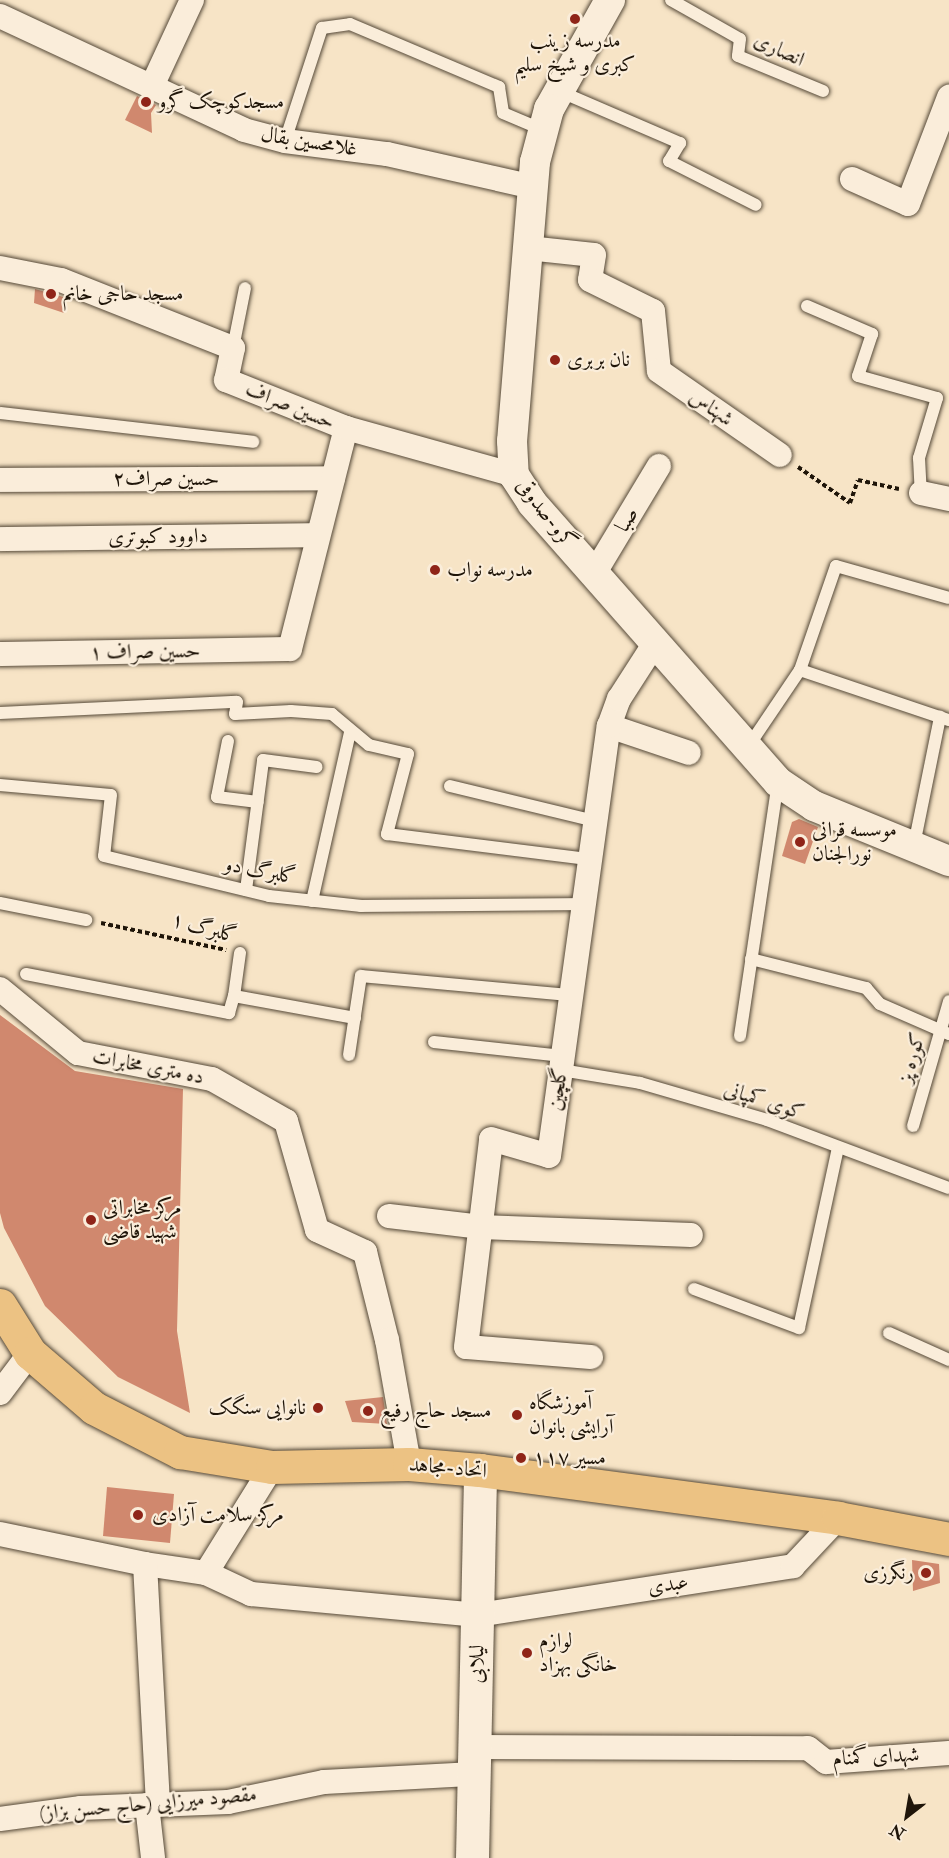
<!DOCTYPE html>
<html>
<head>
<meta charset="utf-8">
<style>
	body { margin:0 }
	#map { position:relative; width:949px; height:1858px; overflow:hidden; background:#f7e4c6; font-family:"IM FELL Double Pica",Amiri,serif }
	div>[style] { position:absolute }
	.building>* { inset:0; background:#d0886e }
	.path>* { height:4px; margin-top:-2px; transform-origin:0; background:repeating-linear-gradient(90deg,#1f1509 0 4.5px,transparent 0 7.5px) }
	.roads { filter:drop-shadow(0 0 2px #554938) drop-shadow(0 0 2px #554938) }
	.service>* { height:12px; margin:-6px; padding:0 6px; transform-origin:6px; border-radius:6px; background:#faedda }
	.minor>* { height:24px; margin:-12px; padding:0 12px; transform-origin:12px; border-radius:12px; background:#faedda }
	.tertiary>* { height:30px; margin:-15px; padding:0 15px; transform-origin:15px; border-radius:15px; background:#faedda }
	.secondary>* { height:33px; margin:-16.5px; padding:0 16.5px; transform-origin:16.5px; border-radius:16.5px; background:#faedda }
	.primary>* { height:33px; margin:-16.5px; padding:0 16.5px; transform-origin:16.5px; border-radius:16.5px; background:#ecc283 }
	.dots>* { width:16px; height:16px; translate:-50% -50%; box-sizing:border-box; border:3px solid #faedda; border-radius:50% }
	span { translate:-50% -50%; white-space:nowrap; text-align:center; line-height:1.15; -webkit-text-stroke:4.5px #faedda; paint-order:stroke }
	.poi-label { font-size:21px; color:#1f1509 }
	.left { translate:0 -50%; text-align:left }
	.right { translate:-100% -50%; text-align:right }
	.street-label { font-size:21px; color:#1f1509 }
	.north { position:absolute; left:877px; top:1786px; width:60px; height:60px; -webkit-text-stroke:4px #faedda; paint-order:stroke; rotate:211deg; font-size:16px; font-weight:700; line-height:24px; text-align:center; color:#1f1509 }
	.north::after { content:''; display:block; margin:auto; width:21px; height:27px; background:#1f1509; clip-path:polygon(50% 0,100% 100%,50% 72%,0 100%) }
</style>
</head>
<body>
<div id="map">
	<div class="building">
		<i style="clip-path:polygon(137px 96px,156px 105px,151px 113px,152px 133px,125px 120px)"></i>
		<i style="clip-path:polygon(35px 289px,67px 298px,64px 313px,34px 303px)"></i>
		<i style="clip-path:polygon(799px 819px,818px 827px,805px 864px,782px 856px,792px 822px)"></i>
		<i style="clip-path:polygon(0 1015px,75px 1071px,183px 1089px,177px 1331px,190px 1413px,118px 1377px,45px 1306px,4px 1228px,0 1213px)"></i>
		<i style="clip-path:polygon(383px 1397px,387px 1424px,352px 1422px,345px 1401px)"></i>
		<i style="clip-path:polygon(107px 1487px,174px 1494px,170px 1543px,103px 1536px)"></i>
		<i style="clip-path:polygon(912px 1560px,939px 1564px,940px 1583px,913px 1591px)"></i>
	</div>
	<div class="path">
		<i style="left:798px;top:467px;width:63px;rotate:34.7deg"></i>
		<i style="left:850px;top:503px;width:24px;rotate:-71deg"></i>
		<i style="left:858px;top:480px;width:42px;rotate:12.4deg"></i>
		<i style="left:101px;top:923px;width:128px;rotate:12.2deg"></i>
	</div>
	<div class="roads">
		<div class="service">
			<i style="left:671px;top:0;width:79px;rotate:29.5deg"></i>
			<i style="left:740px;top:39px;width:17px;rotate:97deg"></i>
			<i style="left:738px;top:56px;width:92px;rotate:22.4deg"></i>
			<i style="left:559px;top:91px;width:132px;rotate:23.3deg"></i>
			<i style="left:680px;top:143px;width:21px;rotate:121deg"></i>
			<i style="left:669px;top:161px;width:97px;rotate:26.8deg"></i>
			<i style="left:285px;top:141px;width:119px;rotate:-71.9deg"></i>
			<i style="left:322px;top:28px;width:28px;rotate:-8deg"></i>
			<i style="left:350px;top:24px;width:162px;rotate:22.9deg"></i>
			<i style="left:499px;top:87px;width:26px;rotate:81deg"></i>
			<i style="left:503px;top:113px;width:43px;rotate:23deg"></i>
			<i style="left:807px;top:306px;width:71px;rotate:23.3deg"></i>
			<i style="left:872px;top:334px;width:44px;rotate:108.4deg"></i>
			<i style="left:858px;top:376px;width:82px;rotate:15.6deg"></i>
			<i style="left:937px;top:398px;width:63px;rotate:106.7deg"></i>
			<i style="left:919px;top:458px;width:35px;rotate:87deg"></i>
			<i style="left:233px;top:348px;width:61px;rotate:-78.7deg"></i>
			<i style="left:0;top:413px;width:255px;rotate:6.5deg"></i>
			<i style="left:800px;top:670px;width:157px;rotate:18.6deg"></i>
			<i style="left:0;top:713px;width:237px;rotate:-2.7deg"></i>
			<i style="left:237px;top:702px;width:12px;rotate:99deg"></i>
			<i style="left:235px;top:714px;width:56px;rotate:-3.1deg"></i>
			<i style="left:291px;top:711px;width:41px;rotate:4.2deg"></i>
			<i style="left:332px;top:714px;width:48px;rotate:40deg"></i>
			<i style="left:369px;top:745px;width:40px;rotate:13deg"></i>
			<i style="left:408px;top:754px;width:83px;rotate:104.7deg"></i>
			<i style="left:387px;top:834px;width:204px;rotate:7.1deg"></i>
			<i style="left:228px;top:741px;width:57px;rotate:101.1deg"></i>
			<i style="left:217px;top:797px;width:41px;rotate:7deg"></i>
			<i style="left:748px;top:747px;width:93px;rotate:-56deg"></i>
			<i style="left:800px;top:670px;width:110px;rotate:-70.9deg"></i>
			<i style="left:836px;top:566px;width:117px;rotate:15.8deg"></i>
			<i style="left:0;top:785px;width:111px;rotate:5.1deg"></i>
			<i style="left:111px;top:795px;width:61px;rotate:96.5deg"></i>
			<i style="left:104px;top:856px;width:170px;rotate:13.6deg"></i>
			<i style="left:269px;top:896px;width:93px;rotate:6.2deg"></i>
			<i style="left:361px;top:906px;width:222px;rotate:-0.5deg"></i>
			<i style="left:450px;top:786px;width:149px;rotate:13.6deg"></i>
			<i style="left:914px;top:845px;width:131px;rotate:-78.5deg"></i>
			<i style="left:246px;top:890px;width:131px;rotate:-82.5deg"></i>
			<i style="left:263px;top:760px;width:54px;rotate:7.4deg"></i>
			<i style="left:312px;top:901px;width:173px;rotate:-77.3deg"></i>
			<i style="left:0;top:903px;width:88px;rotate:11.2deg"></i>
			<i style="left:240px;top:953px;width:43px;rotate:97.9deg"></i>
			<i style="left:234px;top:996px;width:123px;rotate:10.3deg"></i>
			<i style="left:751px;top:959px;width:119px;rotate:14.2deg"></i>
			<i style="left:866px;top:988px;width:21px;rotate:49deg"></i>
			<i style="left:880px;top:1004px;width:75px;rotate:23.5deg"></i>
			<i style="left:26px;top:974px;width:207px;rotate:10.9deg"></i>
			<i style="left:229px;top:1013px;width:18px;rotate:-74deg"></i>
			<i style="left:740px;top:1036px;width:256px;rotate:-81.5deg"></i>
			<i style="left:434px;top:1042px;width:129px;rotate:6.2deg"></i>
			<i style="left:349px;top:1055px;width:80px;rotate:-81.4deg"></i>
			<i style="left:361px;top:976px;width:211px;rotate:5.2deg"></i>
			<i style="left:561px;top:1070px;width:80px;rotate:9.3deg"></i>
			<i style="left:640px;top:1083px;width:132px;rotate:16.2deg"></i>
			<i style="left:767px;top:1120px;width:194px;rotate:20.5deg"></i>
			<i style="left:913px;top:1126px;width:130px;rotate:-73.9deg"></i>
			<i style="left:694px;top:1289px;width:112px;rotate:20.4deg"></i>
			<i style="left:799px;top:1328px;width:184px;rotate:-77.8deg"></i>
			<i style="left:889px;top:1333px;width:66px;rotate:24.2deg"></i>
		</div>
		<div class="minor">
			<i style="left:0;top:16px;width:269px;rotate:25deg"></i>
			<i style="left:244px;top:130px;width:42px;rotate:15deg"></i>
			<i style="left:285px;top:141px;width:103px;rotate:7.3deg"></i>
			<i style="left:387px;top:154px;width:150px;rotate:12.7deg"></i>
			<i style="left:152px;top:86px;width:95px;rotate:-65.1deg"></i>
			<i style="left:852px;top:179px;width:61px;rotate:24.1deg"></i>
			<i style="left:908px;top:204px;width:115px;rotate:-69deg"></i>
			<i style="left:528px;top:248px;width:66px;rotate:6.1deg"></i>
			<i style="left:594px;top:255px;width:25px;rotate:99deg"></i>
			<i style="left:590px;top:280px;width:70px;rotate:26.2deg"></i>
			<i style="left:653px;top:311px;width:60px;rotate:84.3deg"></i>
			<i style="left:659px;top:371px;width:147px;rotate:34.8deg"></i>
			<i style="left:0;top:268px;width:62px;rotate:11.1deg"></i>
			<i style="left:61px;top:280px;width:185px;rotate:21.6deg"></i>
			<i style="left:233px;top:348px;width:33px;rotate:102deg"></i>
			<i style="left:226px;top:380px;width:129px;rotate:21.8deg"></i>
			<i style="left:0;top:480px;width:333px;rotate:-0.3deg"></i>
			<i style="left:921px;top:493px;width:29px;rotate:12deg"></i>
			<i style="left:0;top:539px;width:317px;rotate:-0.7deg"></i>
			<i style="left:594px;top:574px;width:126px;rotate:-59deg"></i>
			<i style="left:0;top:654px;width:290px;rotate:-1deg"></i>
			<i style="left:290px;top:649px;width:228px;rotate:-75.8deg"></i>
			<i style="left:346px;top:428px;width:174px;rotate:15.6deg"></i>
			<i style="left:609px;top:726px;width:84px;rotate:18.6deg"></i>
			<i style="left:0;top:989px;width:101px;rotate:39.4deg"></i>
			<i style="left:78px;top:1053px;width:136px;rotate:11deg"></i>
			<i style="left:212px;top:1079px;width:85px;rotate:29.6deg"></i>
			<i style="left:286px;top:1121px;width:113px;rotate:74.1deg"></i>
			<i style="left:317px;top:1230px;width:53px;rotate:24.6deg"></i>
			<i style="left:365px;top:1252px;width:91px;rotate:76deg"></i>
			<i style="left:387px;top:1340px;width:126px;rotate:79.9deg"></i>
			<i style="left:389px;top:1216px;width:93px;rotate:6.8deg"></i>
			<i style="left:481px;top:1227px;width:210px;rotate:2.2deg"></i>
			<i style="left:591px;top:1357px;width:125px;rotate:-175.4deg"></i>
			<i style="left:466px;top:1347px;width:209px;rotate:-83.1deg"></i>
			<i style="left:491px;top:1139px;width:60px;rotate:16.3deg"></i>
			<i style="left:549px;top:1156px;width:434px;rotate:-82.1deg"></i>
			<i style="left:609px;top:726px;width:29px;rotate:-70deg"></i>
			<i style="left:619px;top:699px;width:67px;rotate:-57.3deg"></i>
			<i style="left:0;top:1393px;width:50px;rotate:-53.1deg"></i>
			<i style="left:0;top:1534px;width:148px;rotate:11.7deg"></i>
			<i style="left:145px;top:1564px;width:62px;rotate:8.4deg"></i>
			<i style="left:206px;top:1573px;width:125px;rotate:-58.1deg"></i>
			<i style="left:145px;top:1564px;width:241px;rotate:86.9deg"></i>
			<i style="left:206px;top:1573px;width:50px;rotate:25deg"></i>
			<i style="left:251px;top:1594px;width:228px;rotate:5.3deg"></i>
			<i style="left:478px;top:1615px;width:319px;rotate:-8.8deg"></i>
			<i style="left:793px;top:1566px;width:66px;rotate:-46.8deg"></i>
			<i style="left:474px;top:1747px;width:334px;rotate:0.2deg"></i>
			<i style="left:808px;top:1748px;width:23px;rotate:38deg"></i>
			<i style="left:826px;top:1762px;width:123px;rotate:-4.2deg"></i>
			<i style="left:147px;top:1805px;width:53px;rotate:83.5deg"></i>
			<i style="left:0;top:1819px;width:82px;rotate:-7.7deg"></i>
			<i style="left:81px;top:1808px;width:147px;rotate:-2.3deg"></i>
			<i style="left:228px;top:1802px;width:98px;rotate:-11.8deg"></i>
			<i style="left:324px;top:1782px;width:150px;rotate:-3.1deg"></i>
		</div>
		<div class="tertiary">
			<i style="left:610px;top:0;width:125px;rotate:119.2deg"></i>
			<i style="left:549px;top:109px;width:55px;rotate:104.8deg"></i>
			<i style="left:535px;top:162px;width:280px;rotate:94.7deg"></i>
			<i style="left:512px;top:441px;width:34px;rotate:87deg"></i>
			<i style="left:514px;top:475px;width:33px;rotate:57deg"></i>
			<i style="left:532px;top:503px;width:372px;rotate:48.6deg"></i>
			<i style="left:778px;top:782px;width:43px;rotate:33.7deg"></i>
			<i style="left:814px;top:806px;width:146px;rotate:22.2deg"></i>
		</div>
		<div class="secondary">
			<i style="left:472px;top:1858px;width:388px;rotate:-88.8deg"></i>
		</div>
		<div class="primary">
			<i style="left:0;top:1305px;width:57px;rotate:58deg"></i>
			<i style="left:30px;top:1353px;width:84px;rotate:40.7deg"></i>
			<i style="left:94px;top:1408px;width:97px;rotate:27.1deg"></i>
			<i style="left:180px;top:1452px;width:93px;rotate:9.3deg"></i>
			<i style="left:272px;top:1467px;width:137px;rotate:-1.3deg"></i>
			<i style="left:409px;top:1464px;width:71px;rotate:4.8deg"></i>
			<i style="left:480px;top:1470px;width:361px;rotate:7.6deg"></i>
			<i style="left:838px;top:1518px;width:113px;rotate:10.7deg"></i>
		</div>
	</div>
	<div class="dots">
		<i style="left:575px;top:19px;background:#8f2418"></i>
		<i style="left:146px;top:102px;background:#8f2418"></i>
		<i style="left:51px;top:294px;background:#8f2418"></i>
		<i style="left:555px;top:360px;background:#8f2418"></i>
		<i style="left:435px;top:570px;background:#8f2418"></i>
		<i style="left:800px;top:842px;background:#8f2418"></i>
		<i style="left:91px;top:1220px;background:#8f2418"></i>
		<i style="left:318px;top:1408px;background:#8f2418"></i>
		<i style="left:368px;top:1411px;background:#8f2418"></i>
		<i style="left:517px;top:1415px;background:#8f2418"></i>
		<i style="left:521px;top:1458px;background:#8f2418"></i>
		<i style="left:138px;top:1515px;background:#8f2418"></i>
		<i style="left:926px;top:1573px;background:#8f2418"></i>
		<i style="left:527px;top:1653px;background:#8f2418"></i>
	</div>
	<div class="poi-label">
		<span style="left:575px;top:53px">مدرسه زینب<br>کبری و شیخ سلیم</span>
		<span class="left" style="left:158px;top:102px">مسجدکوچک گرو</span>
		<span class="left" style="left:63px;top:294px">مسجد حاجی خانم</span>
		<span class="left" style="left:567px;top:360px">نان بربری</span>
		<span class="left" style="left:447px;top:570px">مدرسه نواب</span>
		<span class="left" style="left:812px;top:842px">موسسه قرانی<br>نورالجنان</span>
		<span class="left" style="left:103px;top:1220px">مرکز مخابراتی<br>شهید قاضی</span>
		<span class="left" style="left:529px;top:1415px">آموزشگاه<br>آرایشی بانوان</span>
		<span class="right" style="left:306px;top:1408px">نانوایی سنگک</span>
		<span class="left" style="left:380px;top:1411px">مسجد حاج رفیع</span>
		<span class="left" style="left:533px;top:1458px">مسیر ۱۱۷</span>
		<span class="left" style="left:152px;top:1515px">مرکز سلامت آزادی</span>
		<span class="right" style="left:914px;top:1573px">رنگرزی</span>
		<span class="left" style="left:539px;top:1653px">لوازم<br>خانگی بهزاد</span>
	</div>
	<div class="street-label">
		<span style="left:779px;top:50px;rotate:25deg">انصاری</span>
		<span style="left:309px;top:142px;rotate:9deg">غلامحسین بقال</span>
		<span style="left:290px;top:406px;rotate:22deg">حسین صراف</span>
		<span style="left:711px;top:408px;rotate:35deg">شهناس</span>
		<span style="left:166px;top:479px">حسین صراف۲</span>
		<span style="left:546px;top:514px;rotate:52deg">گرو-صدوقی</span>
		<span style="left:627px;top:520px;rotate:-59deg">صبا</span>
		<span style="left:158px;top:537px;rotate:-1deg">داوود کبوتری</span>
		<span style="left:145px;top:652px;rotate:-1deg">حسین صراف ۱</span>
		<span style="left:260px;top:871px;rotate:11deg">گلبرگ دو</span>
		<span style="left:204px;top:928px;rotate:15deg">گلبرگ ۱</span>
		<span style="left:912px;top:1058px;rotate:-74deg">کوره پز</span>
		<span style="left:148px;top:1067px;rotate:11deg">ده متری مخابرات</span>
		<span style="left:558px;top:1089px;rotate:-82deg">گلچین</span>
		<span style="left:764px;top:1101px;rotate:18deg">کوی کمپانی</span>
		<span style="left:448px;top:1468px;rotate:5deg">اتحاد-مجاهد</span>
		<span style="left:668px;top:1585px;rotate:-9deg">عبدی</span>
		<span style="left:477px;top:1664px;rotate:-88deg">لیلابی</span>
		<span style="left:876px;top:1757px;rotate:-3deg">شهدای گمنام</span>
		<span style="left:148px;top:1804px;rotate:-5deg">مقصود میرزایی (حاج حسن بزاز)</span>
	</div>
	<div class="north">N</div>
</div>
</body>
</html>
